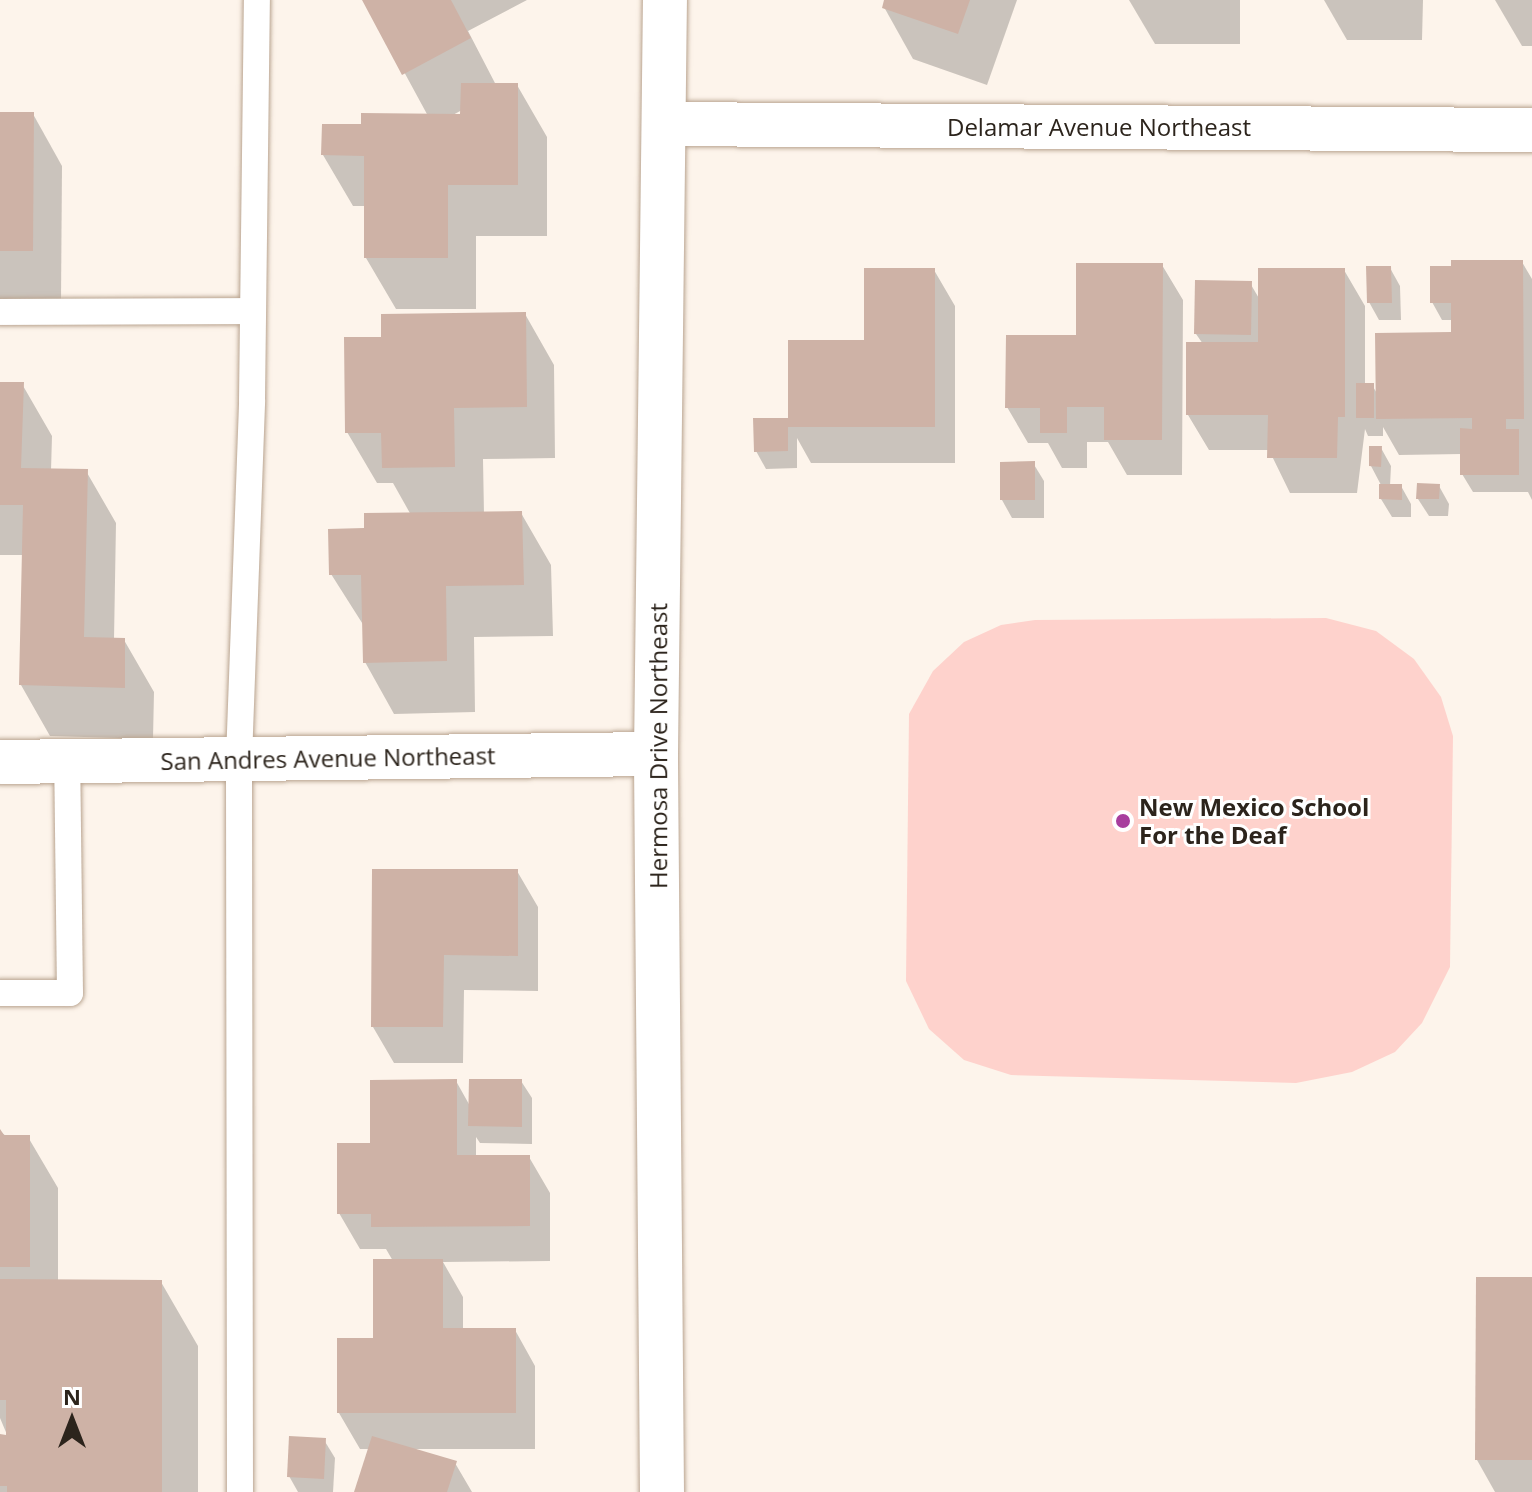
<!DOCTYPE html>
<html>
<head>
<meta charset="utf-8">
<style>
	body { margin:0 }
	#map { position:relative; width:1532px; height:1492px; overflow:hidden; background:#fdf4eb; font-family:"Open Sans",sans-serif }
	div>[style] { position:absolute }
	.green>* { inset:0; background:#fed2cc }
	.shadow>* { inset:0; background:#0003 }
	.building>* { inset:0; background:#ceb2a6 }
	.roads { filter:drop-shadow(0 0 2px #b9a490) drop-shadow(0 0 2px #b9a490) }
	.service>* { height:26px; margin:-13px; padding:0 13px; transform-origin:13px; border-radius:13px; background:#fff }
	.minor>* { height:44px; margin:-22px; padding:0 22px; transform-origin:22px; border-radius:22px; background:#fff }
	.dots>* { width:22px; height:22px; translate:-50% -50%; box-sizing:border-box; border:4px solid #fff; border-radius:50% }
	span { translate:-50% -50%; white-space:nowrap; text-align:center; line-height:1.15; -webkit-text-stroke:6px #fff; paint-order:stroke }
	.street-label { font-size:24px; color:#2c241c }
	.poi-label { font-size:24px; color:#2c241c; font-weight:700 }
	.left { translate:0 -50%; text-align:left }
	.north { position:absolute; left:32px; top:1380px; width:80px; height:80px; -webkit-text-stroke:6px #fff; paint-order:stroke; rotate:0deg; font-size:22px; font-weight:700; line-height:32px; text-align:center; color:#2c241c }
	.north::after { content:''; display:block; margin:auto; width:28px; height:36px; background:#2c241c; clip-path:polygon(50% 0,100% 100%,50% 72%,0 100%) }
</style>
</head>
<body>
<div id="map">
	<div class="green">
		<i style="clip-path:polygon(1326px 618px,1376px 631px,1414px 659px,1441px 697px,1453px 736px,1450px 967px,1422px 1023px,1395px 1052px,1352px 1072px,1296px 1083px,1011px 1075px,964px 1060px,929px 1029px,906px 981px,909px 714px,933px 671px,964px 642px,1001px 625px,1035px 620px)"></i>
	</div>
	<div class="shadow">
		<i style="clip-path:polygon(evenodd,365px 0,527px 0,468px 31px,496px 85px,517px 85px,547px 137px,547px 236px,476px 236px,476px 309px,396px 309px,366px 258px,366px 206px,353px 206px,323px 155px,363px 126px,428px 116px,365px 0,462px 110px,462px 116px,451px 116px,462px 110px)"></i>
		<i style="clip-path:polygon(886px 0,1017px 0,987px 85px,913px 59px,884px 7px)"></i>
		<i style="clip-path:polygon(1129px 0,1240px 0,1240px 44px,1155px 44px)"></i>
		<i style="clip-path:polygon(1324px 0,1423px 0,1422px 40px,1347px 40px)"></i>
		<i style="clip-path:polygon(1495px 0,1532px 0,1532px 46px,1522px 46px)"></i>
		<i style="clip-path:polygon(0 114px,33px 114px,62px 166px,61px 302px,0 302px)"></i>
		<i style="clip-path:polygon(1522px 262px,1532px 279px,1532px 500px,1528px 492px,1473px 492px,1462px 474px,1462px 454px,1399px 455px,1383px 427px,1383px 436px,1368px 436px,1365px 429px,1357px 493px,1290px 493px,1269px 450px,1209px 450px,1188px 415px,1203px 344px,1196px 334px,1250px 283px,1260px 300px,1344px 270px,1365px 306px,1365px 385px,1372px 385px,1378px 395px,1453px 334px,1453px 320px,1442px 320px,1432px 302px)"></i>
		<i style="clip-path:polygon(1162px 265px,1183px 300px,1182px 475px,1127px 475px,1108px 442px,1087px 442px,1087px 468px,1062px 468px,1048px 443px,1028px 443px,1007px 407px)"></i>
		<i style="clip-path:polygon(1390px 268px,1400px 286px,1401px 320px,1379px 320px,1369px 302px)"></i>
		<i style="clip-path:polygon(934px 270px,955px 306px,955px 463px,811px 463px,797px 438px,797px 468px,766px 469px,756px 451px,786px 420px,790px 427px,790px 342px,866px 342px)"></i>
		<i style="clip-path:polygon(525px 314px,554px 365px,555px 458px,483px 459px,484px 514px,521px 513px,551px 565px,553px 636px,474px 637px,475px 712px,394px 714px,365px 662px,364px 626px,331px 574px,366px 530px,411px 515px,393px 483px,377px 483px,347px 432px,383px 339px)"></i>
		<i style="clip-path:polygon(0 384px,22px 384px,52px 436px,51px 471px,86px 471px,116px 523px,114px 640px,124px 640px,154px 692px,153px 739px,50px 736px,21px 685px,24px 555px,0 555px)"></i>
		<i style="clip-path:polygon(1381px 448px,1391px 466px,1390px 486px,1401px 486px,1411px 504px,1411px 517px,1392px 517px,1381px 499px,1381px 485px,1371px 466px)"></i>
		<i style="clip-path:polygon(1033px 463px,1044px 481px,1044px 518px,1012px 518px,1002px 500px)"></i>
		<i style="clip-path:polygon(1439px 486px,1449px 504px,1448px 516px,1429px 516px,1418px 499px)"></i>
		<i style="clip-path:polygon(517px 871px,538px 907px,538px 991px,464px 990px,463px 1063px,394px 1063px,373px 1027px)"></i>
		<i style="clip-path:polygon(456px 1081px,470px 1106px,521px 1081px,532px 1098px,532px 1144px,480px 1143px,476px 1137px,476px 1157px,529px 1157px,550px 1193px,550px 1261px,443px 1262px,463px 1297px,463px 1330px,515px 1330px,535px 1366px,535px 1449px,411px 1449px,455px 1463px,472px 1492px,356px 1492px,370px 1449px,360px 1449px,339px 1413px,375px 1340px,393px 1261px,386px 1249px,360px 1249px,339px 1213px,372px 1145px)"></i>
		<i style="clip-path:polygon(0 1131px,7px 1137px,28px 1137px,58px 1188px,58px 1282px,161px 1282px,198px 1346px,198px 1492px,0 1492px,0 1436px,8px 1437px,0 1418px)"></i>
		<i style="clip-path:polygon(1532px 1279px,1532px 1492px,1495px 1492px,1477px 1460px)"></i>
		<i style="clip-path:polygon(324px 1440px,335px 1458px,333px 1492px,298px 1492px,289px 1476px)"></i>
	</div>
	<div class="building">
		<i style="clip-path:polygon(362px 0,451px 0,471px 38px,402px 75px)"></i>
		<i style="clip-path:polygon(884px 0,970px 0,958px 34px,882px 8px)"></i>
		<i style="clip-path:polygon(461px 83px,518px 83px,518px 185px,448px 185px,448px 258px,364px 258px,364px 156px,321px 155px,322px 124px,361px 124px,361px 113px,460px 114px)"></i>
		<i style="clip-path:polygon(0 112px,34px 112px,33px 251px,0 251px)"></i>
		<i style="clip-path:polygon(1451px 260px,1523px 260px,1524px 419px,1506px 419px,1506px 429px,1519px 429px,1519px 475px,1460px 475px,1460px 428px,1472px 429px,1472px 418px,1376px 419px,1375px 333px,1451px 332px,1451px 303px,1430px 303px,1430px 266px,1451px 266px)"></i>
		<i style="clip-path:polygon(1076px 263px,1163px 263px,1162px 440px,1104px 440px,1104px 407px,1067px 407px,1067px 433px,1040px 433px,1040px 408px,1005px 408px,1006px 335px,1076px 335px)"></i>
		<i style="clip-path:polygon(1366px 266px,1391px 266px,1392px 303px,1367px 303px)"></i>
		<i style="clip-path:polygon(864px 268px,935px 268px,935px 427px,788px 427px,788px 451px,754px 452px,753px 418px,788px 418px,788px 340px,864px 340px)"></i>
		<i style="clip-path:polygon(1258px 268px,1345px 268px,1345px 417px,1338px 417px,1337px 458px,1267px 458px,1268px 415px,1186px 415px,1186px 342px,1258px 342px)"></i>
		<i style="clip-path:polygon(1195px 280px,1252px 281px,1251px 335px,1194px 334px)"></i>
		<i style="clip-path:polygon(526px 312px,527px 407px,454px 408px,455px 467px,382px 468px,381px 433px,345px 433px,344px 337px,381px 337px,381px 314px)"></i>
		<i style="clip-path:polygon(0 382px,24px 382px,21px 468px,88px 469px,84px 637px,125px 638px,125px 688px,19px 685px,23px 505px,0 505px)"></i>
		<i style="clip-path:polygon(1356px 383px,1374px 383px,1374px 418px,1356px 418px)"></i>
		<i style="clip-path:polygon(1369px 446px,1382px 446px,1381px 467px,1369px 466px)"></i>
		<i style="clip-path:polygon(1035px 461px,1035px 500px,1000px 500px,1000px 462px)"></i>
		<i style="clip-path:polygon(1417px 483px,1440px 484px,1439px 499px,1416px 499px)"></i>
		<i style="clip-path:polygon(1379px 484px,1402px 484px,1402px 500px,1379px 499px)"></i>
		<i style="clip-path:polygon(522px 511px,524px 585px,446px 586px,447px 661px,363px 663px,361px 575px,329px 575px,328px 529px,364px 528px,364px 513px)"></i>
		<i style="clip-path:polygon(372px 869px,518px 869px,518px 956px,444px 955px,443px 1027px,371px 1027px)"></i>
		<i style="clip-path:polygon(457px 1079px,457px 1155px,530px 1155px,530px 1226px,371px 1227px,371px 1214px,337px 1214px,337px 1143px,370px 1143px,370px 1080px)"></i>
		<i style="clip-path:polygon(469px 1079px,522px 1079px,522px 1127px,468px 1126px)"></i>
		<i style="clip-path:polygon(0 1129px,4px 1135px,30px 1135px,30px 1267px,0 1267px)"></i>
		<i style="clip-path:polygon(373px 1259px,443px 1259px,443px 1328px,516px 1328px,516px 1413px,337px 1413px,337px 1338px,373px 1338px)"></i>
		<i style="clip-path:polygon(1476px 1277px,1532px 1277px,1532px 1460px,1475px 1460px)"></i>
		<i style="clip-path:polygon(0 1279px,162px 1280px,162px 1492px,7px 1492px,7px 1486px,0 1486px,0 1434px,6px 1435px,6px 1400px,0 1400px)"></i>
		<i style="clip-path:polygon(289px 1436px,326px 1438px,324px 1479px,287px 1477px)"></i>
		<i style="clip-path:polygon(372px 1436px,457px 1461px,447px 1492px,354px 1492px)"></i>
	</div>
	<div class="roads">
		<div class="service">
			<i style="left:0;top:312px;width:253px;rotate:-0.2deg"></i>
			<i style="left:0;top:993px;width:70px"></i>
			<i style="left:70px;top:993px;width:232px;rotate:-90.7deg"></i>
			<i style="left:240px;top:1492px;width:733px;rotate:-90.08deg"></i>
			<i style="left:239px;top:759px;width:359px;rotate:-87.9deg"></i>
			<i style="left:252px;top:400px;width:400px;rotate:-89.3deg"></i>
		</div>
		<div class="minor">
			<i style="left:665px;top:124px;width:867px;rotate:0.4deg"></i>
			<i style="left:0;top:762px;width:656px;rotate:-0.7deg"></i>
			<i style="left:662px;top:1492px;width:738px;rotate:-90.47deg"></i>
			<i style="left:656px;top:754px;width:754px;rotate:-89.32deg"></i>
		</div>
	</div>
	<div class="dots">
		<i style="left:1123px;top:821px;background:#a83e9e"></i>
	</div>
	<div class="street-label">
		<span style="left:1099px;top:127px">Delamar Avenue Northeast</span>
		<span style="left:658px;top:746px;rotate:-90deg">Hermosa Drive Northeast</span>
		<span style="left:328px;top:758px;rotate:-1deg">San Andres Avenue Northeast</span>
	</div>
	<div class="poi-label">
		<span class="left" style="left:1139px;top:821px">New Mexico School<br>For the Deaf</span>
	</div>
	<div class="north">N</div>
</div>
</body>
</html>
